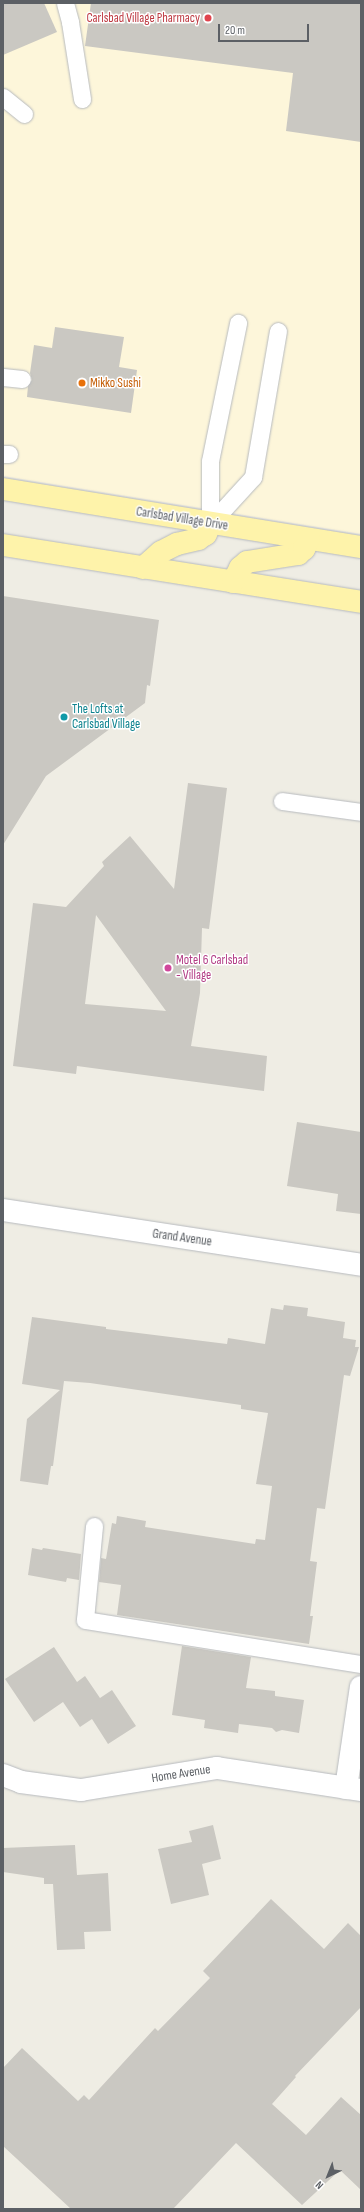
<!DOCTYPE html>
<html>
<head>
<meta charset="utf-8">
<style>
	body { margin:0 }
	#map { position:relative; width:364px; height:2212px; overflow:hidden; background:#efede4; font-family:"Sofia Sans Condensed",sans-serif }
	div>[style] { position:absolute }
	.commercial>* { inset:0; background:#fdf6da }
	.building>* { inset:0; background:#cac8c2 }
	.roads { filter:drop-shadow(0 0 1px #b7babe) drop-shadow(0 0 1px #b7babe) }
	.service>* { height:17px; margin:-8.5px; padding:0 8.5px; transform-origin:8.5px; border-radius:8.5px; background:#fff }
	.minor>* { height:22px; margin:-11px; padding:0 11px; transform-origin:11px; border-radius:11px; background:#fff }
	.primary>* { height:22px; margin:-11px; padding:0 11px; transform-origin:11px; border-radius:11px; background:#fef3aa }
	.dots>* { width:11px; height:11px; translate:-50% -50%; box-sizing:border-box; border:2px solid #fff; border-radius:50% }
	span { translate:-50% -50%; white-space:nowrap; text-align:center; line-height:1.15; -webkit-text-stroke:3px #fff; paint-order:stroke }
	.health-label { font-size:13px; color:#be3a42 }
	.right { translate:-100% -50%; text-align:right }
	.food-label { font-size:13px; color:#c56008 }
	.left { translate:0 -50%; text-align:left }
	.street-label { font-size:13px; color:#5c6065 }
	.culture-label { font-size:13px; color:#0d838f }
	.hotel-label { font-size:13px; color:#b23c85 }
	.frame { position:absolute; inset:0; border:4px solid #5c6065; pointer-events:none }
	.north { position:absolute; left:308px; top:2156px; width:40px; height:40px; -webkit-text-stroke:3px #fff; paint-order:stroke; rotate:223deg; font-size:11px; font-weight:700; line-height:16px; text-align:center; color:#5c6065 }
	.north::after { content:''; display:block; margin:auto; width:14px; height:18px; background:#5c6065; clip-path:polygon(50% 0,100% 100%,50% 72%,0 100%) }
	.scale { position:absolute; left:218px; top:24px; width:91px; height:18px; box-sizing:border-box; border:2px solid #5c6065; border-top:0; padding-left:5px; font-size:12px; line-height:14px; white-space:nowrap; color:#5c6065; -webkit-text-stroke:3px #fff; paint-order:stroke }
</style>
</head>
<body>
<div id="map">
	<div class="commercial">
		<i style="clip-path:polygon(3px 3px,361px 3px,361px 534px,3px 476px)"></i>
	</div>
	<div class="building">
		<i style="clip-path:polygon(3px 3px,44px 3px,57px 32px,3px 55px)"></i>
		<i style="clip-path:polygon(91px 3px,361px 3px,361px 142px,286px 131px,293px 73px,85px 46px)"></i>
		<i style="clip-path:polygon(55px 327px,124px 337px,119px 367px,137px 370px,131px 413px,27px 397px,28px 386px,32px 380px,30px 373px,34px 345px,52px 348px)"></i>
		<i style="clip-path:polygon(3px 596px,159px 620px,150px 686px,147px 685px,145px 703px,46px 776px,3px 845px)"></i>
		<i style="clip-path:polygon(evenodd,188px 783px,227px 788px,209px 929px,202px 928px,200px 993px,191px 1046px,267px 1056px,264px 1091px,77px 1066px,76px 1074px,13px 1066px,33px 903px,66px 907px,104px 866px,102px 862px,130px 836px,174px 889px,188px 783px,96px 915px,166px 1011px,85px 1004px,96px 915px)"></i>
		<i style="clip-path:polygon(297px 1122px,361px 1132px,361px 1214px,336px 1211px,338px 1194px,287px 1186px)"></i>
		<i style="clip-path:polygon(284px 1305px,308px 1308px,307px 1316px,345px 1322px,343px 1338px,356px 1340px,355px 1347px,359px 1347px,350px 1376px,344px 1375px,325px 1509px,317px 1508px,310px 1561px,317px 1562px,310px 1616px,313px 1616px,309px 1644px,117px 1615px,121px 1585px,99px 1582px,101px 1558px,106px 1559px,112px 1523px,116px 1524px,117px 1516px,146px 1521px,145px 1527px,255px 1544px,256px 1539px,265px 1540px,272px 1486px,256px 1484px,268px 1413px,241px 1409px,241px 1405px,90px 1383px,64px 1381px,53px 1466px,51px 1466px,48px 1485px,20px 1481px,27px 1419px,60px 1390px,22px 1384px,32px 1317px,106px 1327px,106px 1329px,227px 1344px,228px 1338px,265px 1344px,271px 1308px,283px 1310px)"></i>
		<i style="clip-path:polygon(32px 1548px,42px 1550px,43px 1548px,81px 1554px,79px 1580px,67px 1578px,66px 1582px,28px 1575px)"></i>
		<i style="clip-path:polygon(182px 1646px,251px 1657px,246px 1688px,275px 1691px,275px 1696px,304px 1700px,299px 1733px,282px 1730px,276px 1732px,272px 1728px,239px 1724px,238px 1733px,204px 1728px,205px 1720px,172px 1715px)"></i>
		<i style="clip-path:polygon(54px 1647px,77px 1682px,85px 1676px,100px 1698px,112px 1690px,136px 1726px,108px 1744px,92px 1719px,80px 1727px,63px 1702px,34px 1722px,5px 1679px)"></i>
		<i style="clip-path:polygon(213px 1825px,221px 1859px,202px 1864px,209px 1895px,171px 1904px,158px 1849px,192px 1842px,189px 1831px)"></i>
		<i style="clip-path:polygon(75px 1845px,77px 1875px,108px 1873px,111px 1931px,84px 1932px,85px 1949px,57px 1950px,53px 1884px,44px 1884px,44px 1878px,3px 1872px,3px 1848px)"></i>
		<i style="clip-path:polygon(271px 1899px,324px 1949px,348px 1923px,361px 1936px,361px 2007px,295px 2076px,296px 2077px,272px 2104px,306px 2135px,341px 2097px,361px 2115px,361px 2190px,340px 2170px,302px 2205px,236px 2143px,173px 2209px,71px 2209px,3px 2146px,3px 2068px,22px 2048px,78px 2101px,84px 2095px,89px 2100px,155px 2028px,158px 2031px,210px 1978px,203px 1971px)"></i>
	</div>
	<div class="roads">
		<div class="service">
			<i style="left:65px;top:3px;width:20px;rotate:75deg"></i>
			<i style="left:70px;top:22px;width:78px;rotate:81.1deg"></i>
			<i style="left:3px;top:97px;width:27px;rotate:39deg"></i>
			<i style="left:3px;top:377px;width:19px;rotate:6deg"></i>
			<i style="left:3px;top:454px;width:6px"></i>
			<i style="left:210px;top:524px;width:64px;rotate:-47.5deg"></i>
			<i style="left:253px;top:477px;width:148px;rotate:-80.3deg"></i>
			<i style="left:210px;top:524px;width:63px;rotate:-90deg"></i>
			<i style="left:210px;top:461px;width:141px;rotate:-78.5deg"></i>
			<i style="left:282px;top:801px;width:80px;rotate:7.9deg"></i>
			<i style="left:94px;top:1526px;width:94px;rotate:95.5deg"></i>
			<i style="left:85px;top:1620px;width:279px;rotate:9.1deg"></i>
		</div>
		<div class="minor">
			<i style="left:3px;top:1210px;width:362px;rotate:8.7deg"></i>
			<i style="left:3px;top:1775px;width:19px;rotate:21deg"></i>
			<i style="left:21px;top:1782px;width:61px;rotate:7.6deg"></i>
			<i style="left:81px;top:1790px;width:138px;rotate:-9.2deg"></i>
			<i style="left:217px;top:1768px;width:146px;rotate:8.7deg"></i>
			<i style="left:346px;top:1788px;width:102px;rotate:-81.6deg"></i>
		</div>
		<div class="primary">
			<i style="left:3px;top:489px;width:363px;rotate:9.2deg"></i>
			<i style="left:3px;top:545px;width:363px;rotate:9deg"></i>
			<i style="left:143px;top:568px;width:24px;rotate:-42deg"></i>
			<i style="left:161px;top:552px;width:18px;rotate:-27deg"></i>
			<i style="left:177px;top:544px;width:22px;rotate:-13deg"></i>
			<i style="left:198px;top:539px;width:9px;rotate:-32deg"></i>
			<i style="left:206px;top:534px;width:11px;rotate:-68deg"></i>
			<i style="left:233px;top:582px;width:16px;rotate:-63deg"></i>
			<i style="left:240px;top:568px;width:9px;rotate:-41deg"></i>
			<i style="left:247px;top:562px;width:52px;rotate:-8.9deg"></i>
			<i style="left:298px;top:554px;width:8px;rotate:-40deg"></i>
			<i style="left:304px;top:549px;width:11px;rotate:-63deg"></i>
		</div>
	</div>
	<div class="dots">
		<i style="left:208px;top:18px;background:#e0444e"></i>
		<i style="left:82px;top:383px;background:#e8710a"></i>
		<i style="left:64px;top:717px;background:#0f9aa8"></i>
		<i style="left:168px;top:968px;background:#d1479c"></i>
	</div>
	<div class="health-label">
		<span class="right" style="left:200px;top:18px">Carlsbad Village Pharmacy</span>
	</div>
	<div class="food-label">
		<span class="left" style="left:90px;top:383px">Mikko Sushi</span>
	</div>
	<div class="street-label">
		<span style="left:182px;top:519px;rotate:9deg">Carlsbad Village Drive</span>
		<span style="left:182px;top:1238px;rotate:8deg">Grand Avenue</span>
		<span style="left:181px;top:1774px;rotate:-9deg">Home Avenue</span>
	</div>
	<div class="culture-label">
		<span class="left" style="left:72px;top:717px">The Lofts at<br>Carlsbad Village</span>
	</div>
	<div class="hotel-label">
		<span class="left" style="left:176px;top:968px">Motel 6 Carlsbad<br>- Village</span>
	</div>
	<div class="frame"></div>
	<div class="north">N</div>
	<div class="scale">20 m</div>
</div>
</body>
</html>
